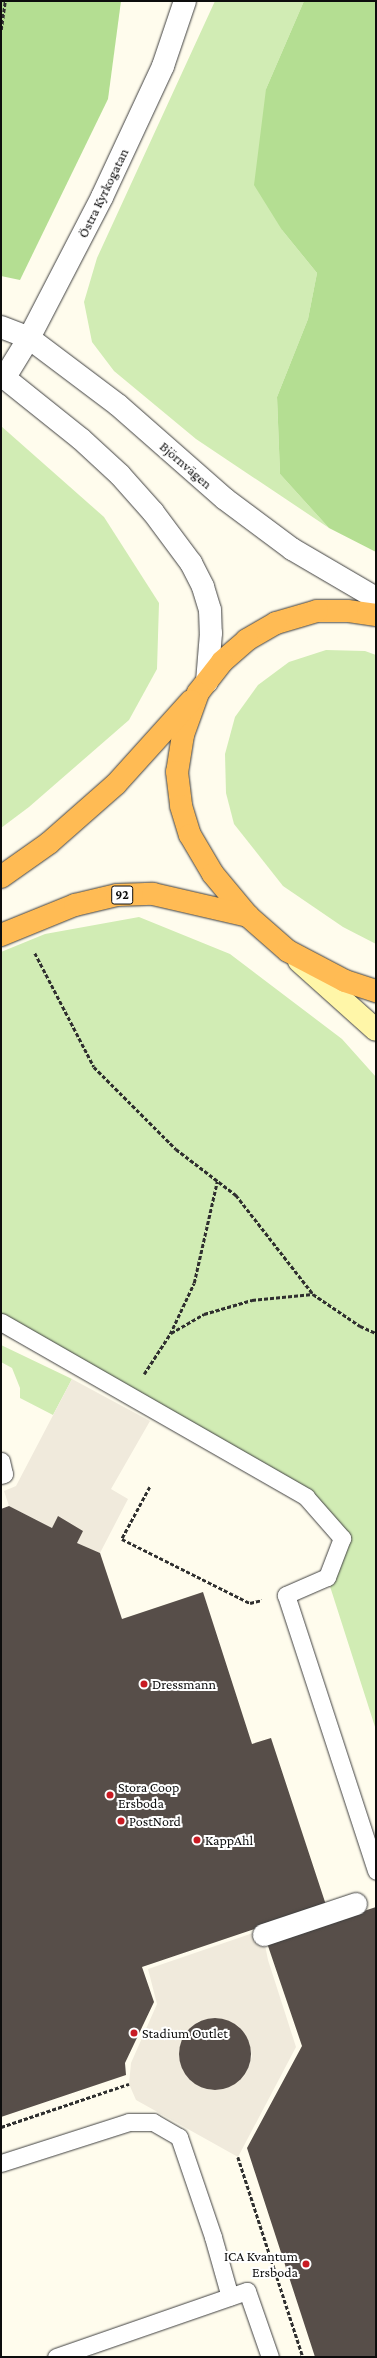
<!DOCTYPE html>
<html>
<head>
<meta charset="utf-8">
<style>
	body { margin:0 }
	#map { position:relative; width:377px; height:2358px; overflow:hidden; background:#fffced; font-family:"Crimson Pro",serif }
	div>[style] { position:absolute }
	.green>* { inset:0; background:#d1ecb4 }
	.forest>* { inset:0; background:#b4de92 }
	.plaza>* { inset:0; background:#f0eadc }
	.building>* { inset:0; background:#574e49 }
	.round { border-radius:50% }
	.path>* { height:2.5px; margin-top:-1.25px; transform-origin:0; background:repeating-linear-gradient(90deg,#2f2f2f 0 4px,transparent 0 6px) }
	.roads { filter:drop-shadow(0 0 1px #404040) drop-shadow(0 0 1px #404040) }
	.service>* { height:17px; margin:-8.5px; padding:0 8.5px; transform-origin:8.5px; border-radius:8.5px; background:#fff }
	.pedestrian>* { height:22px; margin:-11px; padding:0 11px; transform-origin:11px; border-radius:11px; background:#fff }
	.tertiary>* { height:22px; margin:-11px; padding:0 11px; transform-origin:11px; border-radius:11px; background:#fff }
	.secondary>* { height:22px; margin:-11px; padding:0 11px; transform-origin:11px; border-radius:11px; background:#fff6a8 }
	.trunk>* { height:22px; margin:-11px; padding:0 11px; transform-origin:11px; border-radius:11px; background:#ffbb54 }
	.dots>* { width:11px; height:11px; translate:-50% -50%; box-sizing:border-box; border:2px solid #fff; border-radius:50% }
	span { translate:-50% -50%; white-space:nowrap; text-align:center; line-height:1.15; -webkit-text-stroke:4px #fff; paint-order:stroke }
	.shield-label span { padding:1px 3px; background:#fff; border:1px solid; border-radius:3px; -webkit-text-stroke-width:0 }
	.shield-label { font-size:13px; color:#0d0d0d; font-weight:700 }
	.street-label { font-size:14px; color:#0d0d0d }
	.poi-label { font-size:14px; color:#0d0d0d }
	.left { translate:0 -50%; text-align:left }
	.right { translate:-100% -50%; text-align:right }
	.frame { position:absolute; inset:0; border:2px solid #0d0d0d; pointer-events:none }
</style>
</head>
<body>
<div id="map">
	<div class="green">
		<i style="clip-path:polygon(215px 1px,304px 1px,266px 89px,282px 230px,317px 273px,308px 319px,277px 397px,280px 474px,329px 528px,196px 439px,114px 371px,92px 342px,84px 302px,97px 258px)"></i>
		<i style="clip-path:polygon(1px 426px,104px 517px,159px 603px,157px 669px,129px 720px,29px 807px,1px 828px)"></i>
		<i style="clip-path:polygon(326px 650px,365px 651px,376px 655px,376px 944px,343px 927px,283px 886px,234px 824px,226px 793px,225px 754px,235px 717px,258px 685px,289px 662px)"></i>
		<i style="clip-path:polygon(139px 917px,230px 954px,342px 1039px,376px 1077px,376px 1730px,327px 1577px,342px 1538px,306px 1497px,1px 1322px,1px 952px,45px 934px)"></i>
		<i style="clip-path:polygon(1px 1345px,72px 1379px,53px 1415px,20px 1398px,20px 1388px,12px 1368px,1px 1362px)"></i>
	</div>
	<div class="forest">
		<i style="clip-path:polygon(1px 1px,121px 1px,108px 99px,20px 280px,1px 276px)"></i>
		<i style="clip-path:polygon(304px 1px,376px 1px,376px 552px,329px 528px,280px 474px,277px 397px,308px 319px,317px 273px,282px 230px,254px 185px,266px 89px)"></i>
	</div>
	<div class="plaza">
		<i style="clip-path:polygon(72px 1379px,150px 1421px,111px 1489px,128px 1499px,100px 1553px,77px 1543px,82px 1531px,58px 1517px,52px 1528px,9px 1506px,4px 1491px,16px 1486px)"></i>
		<i style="clip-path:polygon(evenodd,262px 1930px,268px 1960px,296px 2047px,238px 2157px,136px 2100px,129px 2084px,131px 2063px,157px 2004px,148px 1969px,262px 1930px,218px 2018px,237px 2025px,248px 2039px,252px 2056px,245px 2075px,230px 2087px,211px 2090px,194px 2083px,182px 2069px,179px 2050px,185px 2033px,199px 2021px,218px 2018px)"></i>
	</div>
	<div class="building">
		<i style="clip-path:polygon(9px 1506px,52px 1528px,58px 1516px,83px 1531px,77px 1543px,100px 1553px,122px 1619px,203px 1592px,252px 1744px,271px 1738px,326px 1905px,142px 1967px,154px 2002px,125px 2063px,126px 2075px,1px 2117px,1px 1509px)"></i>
		<i style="clip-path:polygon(376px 1907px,376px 2357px,315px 2357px,247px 2148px,302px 2046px,267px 1943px)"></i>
		<i class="round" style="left:179px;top:2018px;width:72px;height:72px"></i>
	</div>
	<div class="path">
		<i style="left:1px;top:30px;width:29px;rotate:-82deg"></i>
		<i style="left:35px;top:953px;width:128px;rotate:62.6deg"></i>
		<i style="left:94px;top:1067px;width:116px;rotate:45deg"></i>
		<i style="left:176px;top:1149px;width:76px;rotate:37.5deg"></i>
		<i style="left:236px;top:1195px;width:125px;rotate:52.1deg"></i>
		<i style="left:313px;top:1294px;width:57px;rotate:34.2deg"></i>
		<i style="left:360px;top:1326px;width:17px;rotate:24deg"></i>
		<i style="left:171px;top:1333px;width:38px;rotate:-30deg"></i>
		<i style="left:204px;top:1314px;width:50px;rotate:-16.3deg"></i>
		<i style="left:252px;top:1300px;width:61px;rotate:-5.6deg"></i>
		<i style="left:144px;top:1374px;width:48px;rotate:-57deg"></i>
		<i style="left:170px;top:1334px;width:56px;rotate:-64.8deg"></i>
		<i style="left:194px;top:1283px;width:104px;rotate:-77.2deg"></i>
		<i style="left:150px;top:1487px;width:59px;rotate:118.3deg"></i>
		<i style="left:122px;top:1539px;width:143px;rotate:26.6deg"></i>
		<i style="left:250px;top:1603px;width:12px;rotate:-14deg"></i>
		<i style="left:1px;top:2127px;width:135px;rotate:-18.6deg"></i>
		<i style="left:238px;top:2157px;width:210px;rotate:72deg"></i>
	</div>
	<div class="roads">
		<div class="service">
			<i style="left:1px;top:1322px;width:352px;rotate:29.8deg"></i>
			<i style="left:306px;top:1497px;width:55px;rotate:48.7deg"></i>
			<i style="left:342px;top:1538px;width:42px;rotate:111deg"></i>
			<i style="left:327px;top:1577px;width:45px;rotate:156.3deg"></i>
			<i style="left:286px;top:1595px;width:290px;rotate:71.9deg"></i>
			<i style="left:1px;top:1461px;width:13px;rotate:77deg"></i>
			<i style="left:4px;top:1474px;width:3px;rotate:162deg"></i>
			<i style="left:1px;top:2163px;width:134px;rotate:-17.8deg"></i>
			<i style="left:129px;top:2122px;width:24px"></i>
			<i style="left:153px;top:2122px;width:30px;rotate:30deg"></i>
			<i style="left:179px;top:2137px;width:106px;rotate:71.2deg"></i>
			<i style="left:213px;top:2237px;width:62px;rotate:74.2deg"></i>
			<i style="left:56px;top:2357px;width:202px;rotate:-19.1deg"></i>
			<i style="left:247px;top:2291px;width:70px;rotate:70.8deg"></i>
		</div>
		<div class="pedestrian">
			<i style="left:264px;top:1935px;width:97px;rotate:-18.6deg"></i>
		</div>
		<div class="tertiary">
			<i style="left:1px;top:327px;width:30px;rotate:21deg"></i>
			<i style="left:29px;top:338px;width:111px;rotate:37deg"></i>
			<i style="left:118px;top:405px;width:142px;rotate:41.3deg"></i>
			<i style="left:225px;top:499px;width:84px;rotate:36.7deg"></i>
			<i style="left:292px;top:549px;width:97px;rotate:30.3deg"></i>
			<i style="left:1px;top:375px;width:102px;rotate:38.7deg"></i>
			<i style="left:81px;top:439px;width:53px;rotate:42.7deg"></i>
			<i style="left:120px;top:475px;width:50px;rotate:48.3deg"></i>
			<i style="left:153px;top:512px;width:64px;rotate:53.3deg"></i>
			<i style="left:191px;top:563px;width:27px;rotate:63deg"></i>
			<i style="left:203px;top:587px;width:24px;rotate:73deg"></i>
			<i style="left:210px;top:610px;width:23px;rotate:88deg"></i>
			<i style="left:211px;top:633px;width:49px;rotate:94.7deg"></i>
			<i style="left:5px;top:377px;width:46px;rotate:-58.4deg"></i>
			<i style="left:29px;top:338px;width:159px;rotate:-62.6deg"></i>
			<i style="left:102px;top:197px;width:145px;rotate:-65deg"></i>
			<i style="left:163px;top:66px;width:69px;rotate:-71.3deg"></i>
		</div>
		<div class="secondary">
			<i style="left:299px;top:961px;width:103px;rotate:41.9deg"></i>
		</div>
		<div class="trunk">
			<i style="left:376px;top:615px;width:29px;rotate:-172deg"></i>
			<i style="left:347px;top:611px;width:30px;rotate:180deg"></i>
			<i style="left:317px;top:611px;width:43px;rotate:163.7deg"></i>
			<i style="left:276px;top:623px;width:34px;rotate:150deg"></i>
			<i style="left:247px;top:640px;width:33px;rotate:139deg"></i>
			<i style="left:222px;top:662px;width:39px;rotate:128deg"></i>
			<i style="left:198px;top:693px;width:45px;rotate:109.7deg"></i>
			<i style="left:183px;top:735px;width:37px;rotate:99deg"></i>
			<i style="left:177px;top:772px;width:34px;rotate:83deg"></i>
			<i style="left:181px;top:806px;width:30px;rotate:73deg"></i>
			<i style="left:190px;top:835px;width:45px;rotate:59.5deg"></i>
			<i style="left:213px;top:874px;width:55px;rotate:50.2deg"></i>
			<i style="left:248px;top:916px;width:53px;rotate:41.2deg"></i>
			<i style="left:288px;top:951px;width:64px;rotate:27.8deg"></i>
			<i style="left:345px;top:981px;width:33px;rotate:18deg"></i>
			<i style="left:1px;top:877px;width:59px;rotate:-35.3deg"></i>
			<i style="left:49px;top:843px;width:89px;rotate:-41.4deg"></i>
			<i style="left:116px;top:784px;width:112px;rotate:-47.9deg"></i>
			<i style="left:1px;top:935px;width:80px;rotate:-22.1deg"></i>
			<i style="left:75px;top:905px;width:43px;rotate:-13.4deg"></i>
			<i style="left:117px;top:895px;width:36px;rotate:-2deg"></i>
			<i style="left:153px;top:894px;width:98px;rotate:13deg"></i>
		</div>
	</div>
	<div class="dots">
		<i style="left:144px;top:1684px;background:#c81b23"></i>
		<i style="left:110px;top:1795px;background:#c81b23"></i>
		<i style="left:121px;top:1821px;background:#c81b23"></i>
		<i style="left:197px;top:1840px;background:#c81b23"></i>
		<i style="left:134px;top:2033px;background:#c81b23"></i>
		<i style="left:306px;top:2264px;background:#c81b23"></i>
	</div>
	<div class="shield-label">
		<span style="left:122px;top:895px">92</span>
	</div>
	<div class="street-label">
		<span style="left:103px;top:193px;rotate:-64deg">Östra Kyrkogatan</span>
		<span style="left:186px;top:465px;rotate:41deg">Björnvägen</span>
	</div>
	<div class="poi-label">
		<span class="left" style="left:152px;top:1684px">Dressmann</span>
		<span class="left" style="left:118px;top:1795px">Stora Coop<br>Ersboda</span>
		<span class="left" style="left:129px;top:1821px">PostNord</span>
		<span class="left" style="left:205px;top:1840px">KappAhl</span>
		<span class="left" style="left:142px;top:2033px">Stadium Outlet</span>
		<span class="right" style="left:298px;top:2264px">ICA Kvantum<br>Ersboda</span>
	</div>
	<div class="frame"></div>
</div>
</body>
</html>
